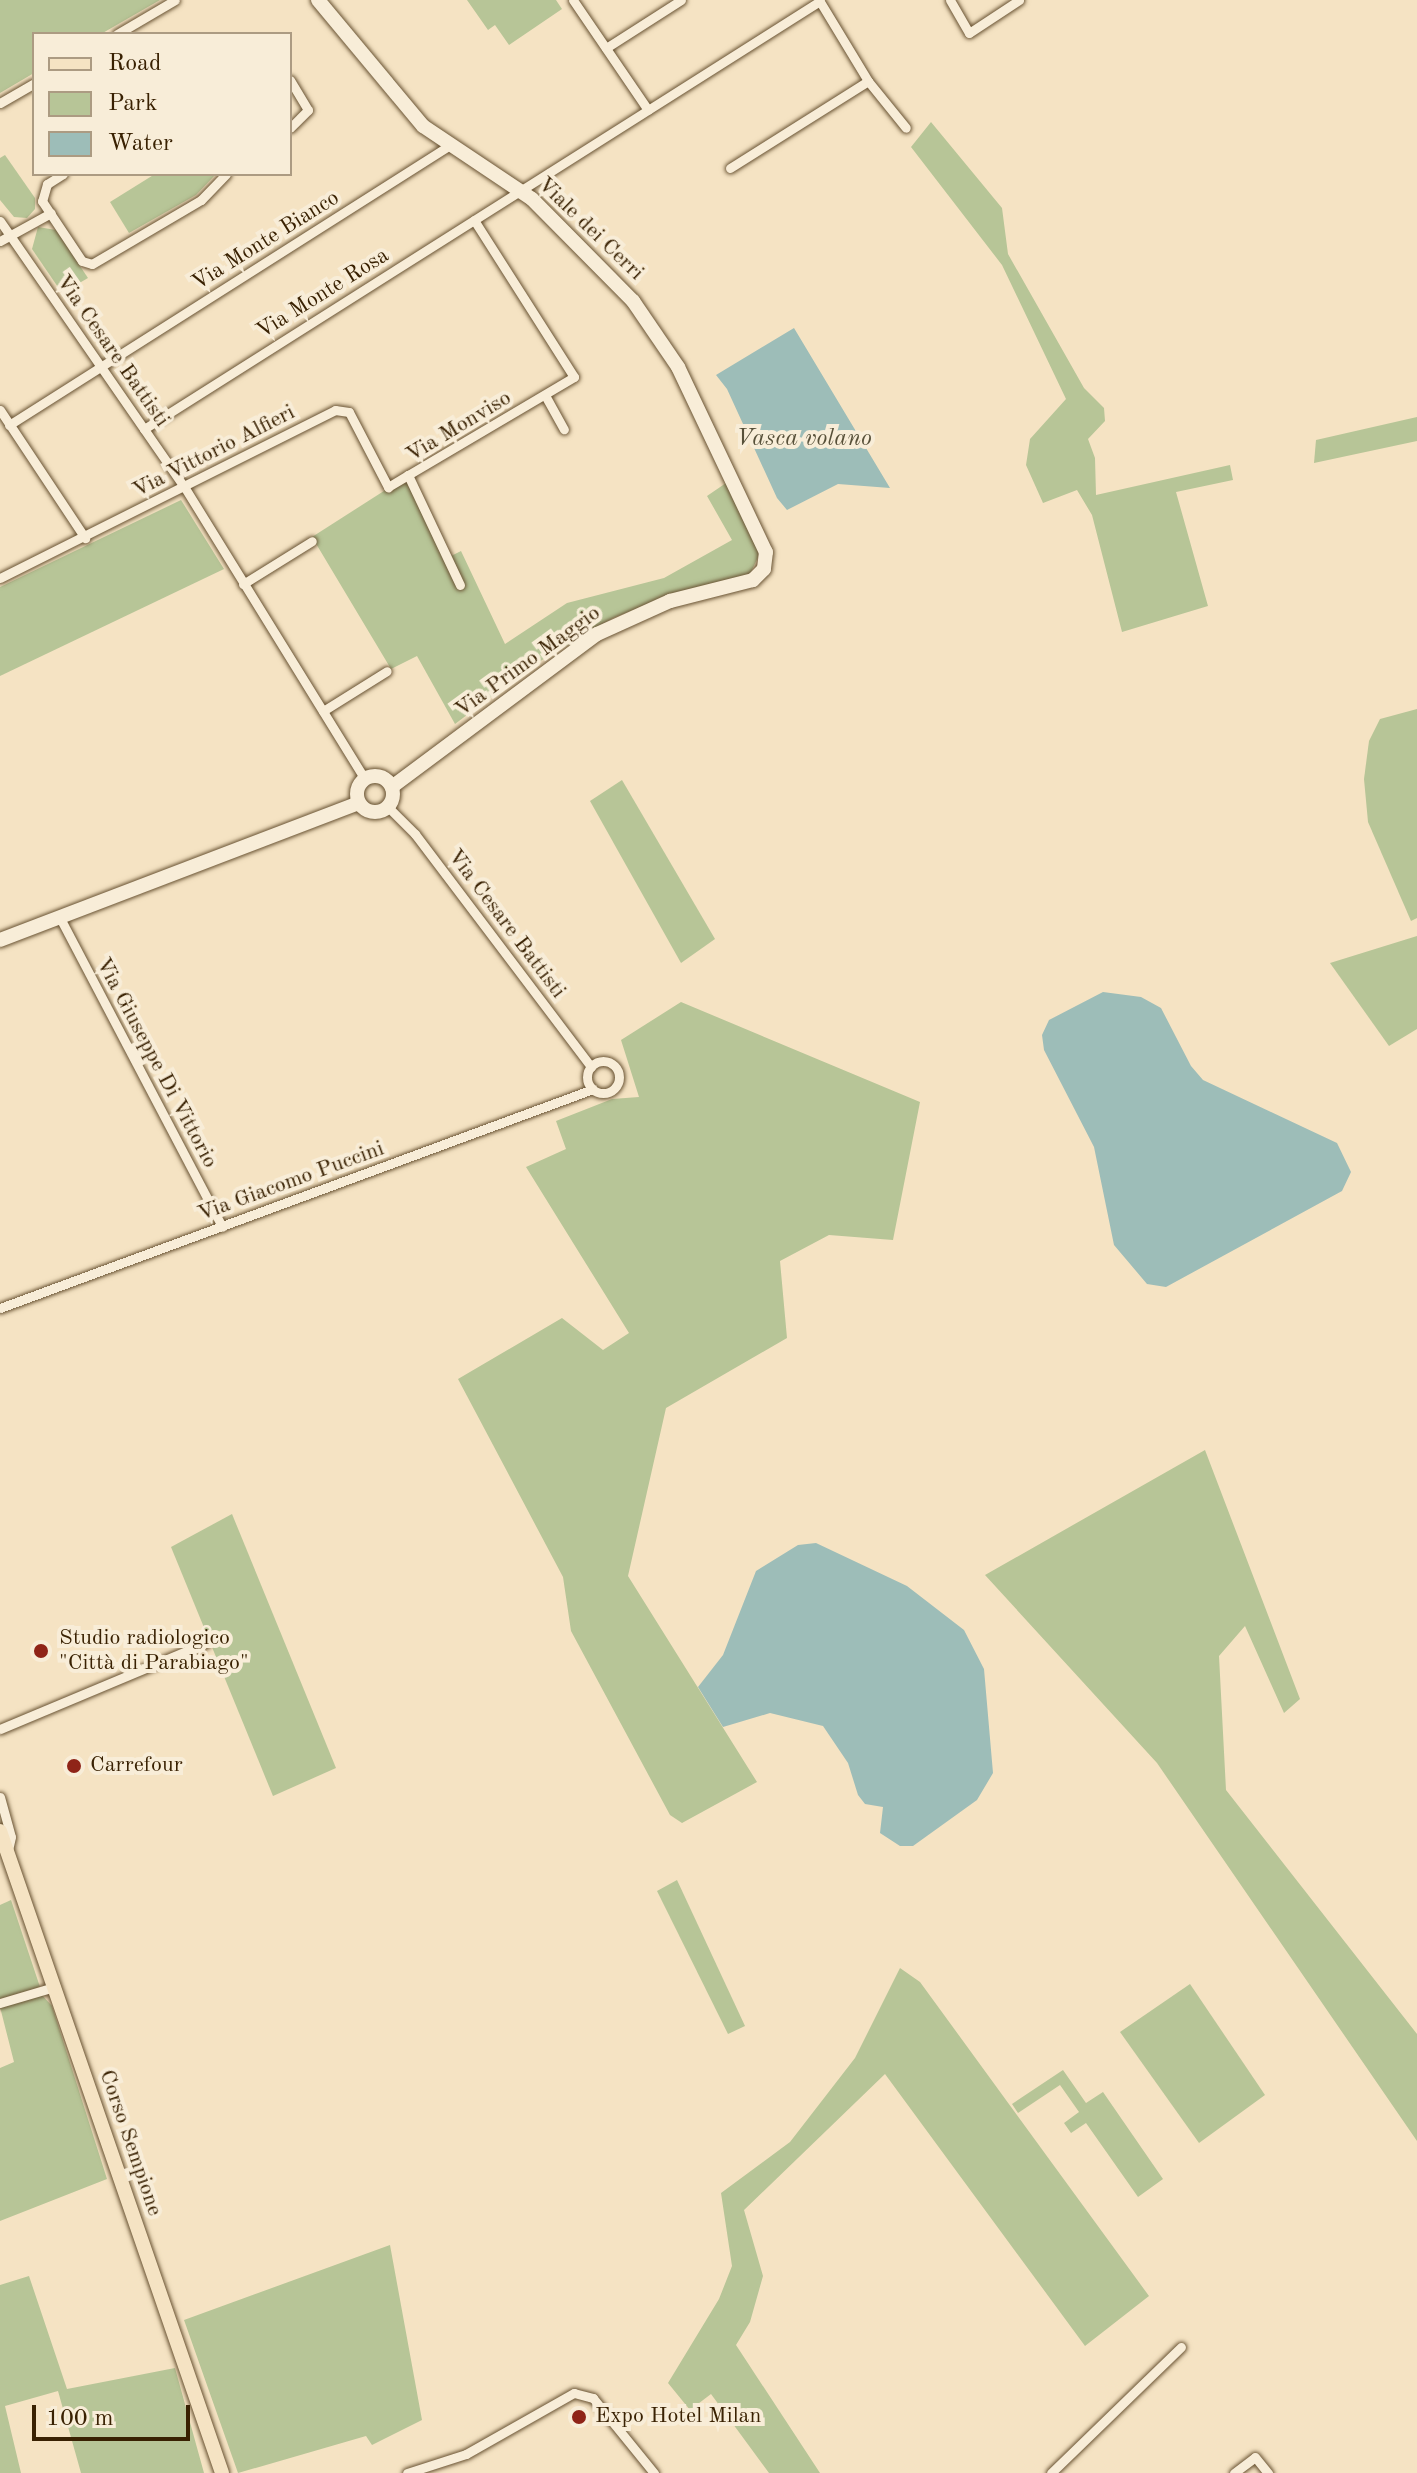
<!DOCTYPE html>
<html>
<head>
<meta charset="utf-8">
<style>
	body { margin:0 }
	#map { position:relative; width:1417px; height:2473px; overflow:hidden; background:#f5e3c3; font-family:"Old Standard TT",serif }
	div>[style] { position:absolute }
	.green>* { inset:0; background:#b7c597 }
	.water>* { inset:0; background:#9dbdb8 }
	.roads { filter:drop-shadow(0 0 2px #685232) drop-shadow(0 0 2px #685232) }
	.street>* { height:9px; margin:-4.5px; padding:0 4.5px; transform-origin:4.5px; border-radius:4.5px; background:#f8edd8 }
	.street>.ring { margin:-4.5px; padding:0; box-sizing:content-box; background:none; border:9px solid #f8edd8; border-radius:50% }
	.secondary>* { height:14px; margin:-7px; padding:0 7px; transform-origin:7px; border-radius:7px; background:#f8edd8 }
	.secondary>.ring { margin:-7px; padding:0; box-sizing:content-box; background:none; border:14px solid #f8edd8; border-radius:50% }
	.primary>* { height:14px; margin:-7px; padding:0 7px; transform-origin:7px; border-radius:7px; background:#f5e3c3 }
	.dots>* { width:22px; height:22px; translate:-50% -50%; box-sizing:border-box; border:4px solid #f8edd8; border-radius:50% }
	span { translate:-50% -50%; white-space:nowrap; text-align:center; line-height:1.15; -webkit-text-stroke:8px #f8edd8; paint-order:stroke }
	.street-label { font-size:22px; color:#392102 }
	.poi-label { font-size:22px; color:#392102 }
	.left { translate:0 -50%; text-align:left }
	.water-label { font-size:24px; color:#575039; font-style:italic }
	.legend { position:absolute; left:32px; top:32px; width:260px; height:144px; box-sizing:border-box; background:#f8edd8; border:2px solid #ac9b82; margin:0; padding:10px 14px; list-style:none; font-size:24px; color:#392102 }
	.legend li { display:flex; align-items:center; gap:16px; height:40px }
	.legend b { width:40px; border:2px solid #ac9b82 }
	.scale { position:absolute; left:32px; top:2405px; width:158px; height:36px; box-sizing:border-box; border:4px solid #392102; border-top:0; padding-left:10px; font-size:24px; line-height:28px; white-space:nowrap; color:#392102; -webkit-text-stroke:6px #f8edd8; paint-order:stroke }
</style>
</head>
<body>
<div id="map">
	<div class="green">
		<i style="clip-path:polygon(0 0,160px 0,101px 34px,34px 34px,34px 73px,0 93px)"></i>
		<i style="clip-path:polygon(467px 0,556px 0,562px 9px,509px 45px,495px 25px,488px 30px)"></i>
		<i style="clip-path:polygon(931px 122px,1002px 208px,1008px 254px,1084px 388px,1104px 408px,1105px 421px,1088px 439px,1095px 458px,1096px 495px,1230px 465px,1233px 480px,1176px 492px,1208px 606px,1122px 632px,1092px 515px,1077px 490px,1043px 503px,1026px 465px,1030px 439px,1066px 399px,1002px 265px,911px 147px)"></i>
		<i style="clip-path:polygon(5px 155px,35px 198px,35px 209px,27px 218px,14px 217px,0 200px,0 158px)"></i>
		<i style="clip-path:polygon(155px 174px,216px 174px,196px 195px,129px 233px,110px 202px)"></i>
		<i style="clip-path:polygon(38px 227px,56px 230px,88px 278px,62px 293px,32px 249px)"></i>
		<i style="clip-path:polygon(1417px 417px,1417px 441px,1314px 463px,1316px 440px)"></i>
		<i style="clip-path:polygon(412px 473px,451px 556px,461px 551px,505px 644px,567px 603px,664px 578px,732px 540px,707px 496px,726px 483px,760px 553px,750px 574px,668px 596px,613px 618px,532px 666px,455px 724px,417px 656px,391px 669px,312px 537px)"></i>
		<i style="clip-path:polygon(181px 500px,224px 569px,0 676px,0 587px)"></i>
		<i style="clip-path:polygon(1417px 709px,1417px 918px,1411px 921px,1368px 822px,1364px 779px,1369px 741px,1380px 719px)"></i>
		<i style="clip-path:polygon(622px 780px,715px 939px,681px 963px,590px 801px)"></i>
		<i style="clip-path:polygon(1417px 936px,1417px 1029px,1389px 1046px,1330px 963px)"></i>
		<i style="clip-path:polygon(681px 1002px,920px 1102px,893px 1240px,829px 1235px,780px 1261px,787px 1338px,666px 1408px,628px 1576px,757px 1782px,682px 1823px,670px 1815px,571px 1631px,563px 1577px,458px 1379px,562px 1318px,603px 1350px,629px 1333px,526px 1167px,566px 1149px,556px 1121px,612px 1099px,639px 1097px,621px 1040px)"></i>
		<i style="clip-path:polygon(1205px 1450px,1300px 1699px,1284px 1713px,1245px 1626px,1219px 1656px,1226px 1790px,1417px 2034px,1417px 2141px,1157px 1763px,985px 1575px)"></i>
		<i style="clip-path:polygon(232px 1514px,336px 1768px,273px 1796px,171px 1547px)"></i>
		<i style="clip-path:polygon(677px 1880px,745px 2026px,728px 2034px,657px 1891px)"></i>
		<i style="clip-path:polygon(11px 1900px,40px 1987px,0 1999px,0 1905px)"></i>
		<i style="clip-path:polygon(900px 1968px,920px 1982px,1149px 2296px,1085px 2346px,885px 2074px,744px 2210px,763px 2276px,750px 2322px,736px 2345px,820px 2473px,769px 2473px,711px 2394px,690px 2410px,668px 2383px,719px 2299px,732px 2266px,721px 2193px,790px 2142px,855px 2058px)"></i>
		<i style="clip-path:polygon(1190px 1984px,1265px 2095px,1199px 2143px,1120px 2032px)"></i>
		<i style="clip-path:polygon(41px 1994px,52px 2006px,107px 2179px,0 2221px,0 2068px,14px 2062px,0 2007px)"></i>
		<i style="clip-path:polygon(1063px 2070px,1086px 2103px,1103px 2092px,1163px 2179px,1138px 2197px,1086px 2123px,1071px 2133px,1064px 2123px,1079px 2112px,1060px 2085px,1018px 2113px,1012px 2104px)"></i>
		<i style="clip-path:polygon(390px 2245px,422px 2420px,372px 2445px,366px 2436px,238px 2473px,184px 2320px)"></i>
		<i style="clip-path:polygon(29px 2276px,67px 2389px,175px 2368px,204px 2473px,81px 2473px,58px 2391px,5px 2406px,21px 2473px,0 2473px,0 2285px)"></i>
	</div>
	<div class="water">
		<i style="clip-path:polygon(794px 328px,890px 488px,838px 484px,787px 510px,777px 498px,727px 389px,716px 375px)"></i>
		<i style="clip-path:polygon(1103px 992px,1141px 997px,1161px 1008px,1191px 1066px,1203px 1080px,1337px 1143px,1351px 1172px,1342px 1191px,1166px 1287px,1147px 1284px,1114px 1245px,1094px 1147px,1044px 1050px,1042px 1035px,1049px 1020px)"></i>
		<i style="clip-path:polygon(816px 1543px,907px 1586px,964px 1630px,984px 1669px,993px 1773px,977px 1800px,913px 1846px,900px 1846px,880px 1833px,883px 1807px,865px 1804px,858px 1795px,848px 1763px,823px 1726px,770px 1713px,723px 1727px,698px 1687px,723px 1655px,756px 1571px,798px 1545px)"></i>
	</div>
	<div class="roads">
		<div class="street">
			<i style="left:573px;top:0;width:133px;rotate:55.7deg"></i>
			<i style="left:819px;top:0;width:95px;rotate:58.8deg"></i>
			<i style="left:868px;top:81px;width:60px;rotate:51deg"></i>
			<i style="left:950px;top:0;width:38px;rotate:60deg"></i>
			<i style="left:969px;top:33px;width:60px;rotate:-33.4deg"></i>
			<i style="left:117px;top:34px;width:67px;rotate:-30.4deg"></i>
			<i style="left:606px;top:48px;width:89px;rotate:-32.6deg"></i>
			<i style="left:290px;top:80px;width:35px;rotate:59deg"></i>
			<i style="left:308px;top:110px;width:25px;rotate:135deg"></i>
			<i style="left:0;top:103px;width:39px;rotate:-30deg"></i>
			<i style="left:730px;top:168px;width:163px;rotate:-32.2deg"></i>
			<i style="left:63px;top:174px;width:19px;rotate:148deg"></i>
			<i style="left:47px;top:184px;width:18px;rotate:106deg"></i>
			<i style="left:42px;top:201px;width:72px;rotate:56.3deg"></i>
			<i style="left:82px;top:261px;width:10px;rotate:17deg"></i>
			<i style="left:92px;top:264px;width:126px;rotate:-30.4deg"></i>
			<i style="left:201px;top:200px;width:36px;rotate:-46deg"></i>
			<i style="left:0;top:221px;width:325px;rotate:55.3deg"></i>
			<i style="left:185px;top:488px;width:342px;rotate:58.3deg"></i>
			<i style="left:0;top:241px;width:58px;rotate:-28.8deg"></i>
			<i style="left:546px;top:397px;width:37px;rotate:61deg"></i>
			<i style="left:0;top:410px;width:154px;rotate:56.4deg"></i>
			<i style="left:9px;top:425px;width:522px;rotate:-32.41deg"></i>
			<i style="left:144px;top:429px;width:800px;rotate:-32.34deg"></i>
			<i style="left:0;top:578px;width:375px;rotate:-26.6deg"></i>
			<i style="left:335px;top:410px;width:14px;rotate:8deg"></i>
			<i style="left:349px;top:412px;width:85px;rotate:62.5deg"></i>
			<i style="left:388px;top:487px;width:23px;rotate:-31deg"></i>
			<i style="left:243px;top:584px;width:81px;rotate:-31.9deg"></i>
			<i style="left:460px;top:585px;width:122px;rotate:-115.3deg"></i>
			<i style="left:408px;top:475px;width:193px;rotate:-30.6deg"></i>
			<i style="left:574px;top:377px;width:186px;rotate:-122.5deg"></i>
			<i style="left:323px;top:711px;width:75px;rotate:-32deg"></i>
			<i style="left:388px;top:807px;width:38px;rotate:45deg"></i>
			<i style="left:415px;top:834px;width:292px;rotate:52.9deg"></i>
			<i style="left:59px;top:916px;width:351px;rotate:62.3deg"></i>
			<i class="ring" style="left:587px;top:1061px;width:23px;height:23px"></i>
			<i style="left:0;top:1308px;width:632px;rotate:-20.27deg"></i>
			<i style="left:0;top:1729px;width:223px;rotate:-22.7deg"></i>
			<i style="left:0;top:1797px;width:41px;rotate:74.6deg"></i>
			<i style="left:11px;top:1837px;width:13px;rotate:103deg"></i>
			<i style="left:0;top:2003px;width:56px;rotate:-16.5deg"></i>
			<i style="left:407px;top:2473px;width:62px;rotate:-17.9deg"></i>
			<i style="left:466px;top:2454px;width:124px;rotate:-29.5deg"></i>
			<i style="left:574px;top:2393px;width:20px;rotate:15deg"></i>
			<i style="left:593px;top:2398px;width:97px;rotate:50.9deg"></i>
			<i style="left:1051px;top:2473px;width:181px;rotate:-44.1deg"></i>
			<i style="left:1234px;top:2473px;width:26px;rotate:-37deg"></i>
			<i style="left:1255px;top:2457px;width:21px;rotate:51deg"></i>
		</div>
		<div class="secondary">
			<i style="left:318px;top:0;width:164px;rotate:50.2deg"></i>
			<i style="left:423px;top:126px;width:131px;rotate:33.8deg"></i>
			<i style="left:532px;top:199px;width:144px;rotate:45.3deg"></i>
			<i style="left:633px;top:301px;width:80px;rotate:55.7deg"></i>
			<i style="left:678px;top:367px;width:205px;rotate:64.6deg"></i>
			<i style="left:766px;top:552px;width:17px;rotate:97deg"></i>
			<i style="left:764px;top:569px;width:16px;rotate:135deg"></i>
			<i style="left:753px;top:580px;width:86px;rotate:165.8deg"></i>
			<i style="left:670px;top:601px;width:80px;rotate:155.7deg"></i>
			<i style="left:597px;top:634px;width:256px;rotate:143.3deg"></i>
			<i class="ring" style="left:357px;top:776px;width:22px;height:22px"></i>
			<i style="left:0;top:940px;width:384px;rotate:-20.9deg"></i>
		</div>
		<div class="primary">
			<i style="left:0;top:1831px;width:679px;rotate:70.92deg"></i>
		</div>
	</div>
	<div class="dots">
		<i style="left:41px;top:1651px;background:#8f2418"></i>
		<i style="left:74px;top:1766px;background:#8f2418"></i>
		<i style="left:579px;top:2417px;background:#8f2418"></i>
	</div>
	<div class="street-label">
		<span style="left:590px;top:229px;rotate:44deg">Viale dei Cerri</span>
		<span style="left:266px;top:241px;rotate:-32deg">Via Monte Bianco</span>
		<span style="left:323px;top:294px;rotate:-32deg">Via Monte Rosa</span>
		<span style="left:112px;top:351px;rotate:55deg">Via Cesare Battisti</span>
		<span style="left:459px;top:427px;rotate:-31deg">Via Monviso</span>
		<span style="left:214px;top:452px;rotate:-27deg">Via Vittorio Alfieri</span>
		<span style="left:528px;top:662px;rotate:-36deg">Via Primo Maggio</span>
		<span style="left:506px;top:924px;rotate:53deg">Via Cesare Battisti</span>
		<span style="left:156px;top:1063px;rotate:62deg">Via Giuseppe Di Vittorio</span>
		<span style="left:291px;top:1182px;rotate:-20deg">Via Giacomo Puccini</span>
		<span style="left:130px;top:2143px;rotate:71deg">Corso Sempione</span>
	</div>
	<div class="poi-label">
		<span class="left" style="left:59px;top:1651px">Studio radiologico<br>"Città di Parabiago"</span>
		<span class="left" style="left:90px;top:1766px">Carrefour</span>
		<span class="left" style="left:595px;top:2417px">Expo Hotel Milan</span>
	</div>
	<div class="water-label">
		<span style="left:804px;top:440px">Vasca volano</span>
	</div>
	<ul class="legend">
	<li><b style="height:10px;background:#f5e3c3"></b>Road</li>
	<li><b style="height:22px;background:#b7c597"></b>Park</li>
	<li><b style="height:22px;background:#9dbdb8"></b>Water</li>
	</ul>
	<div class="scale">100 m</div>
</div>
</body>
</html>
